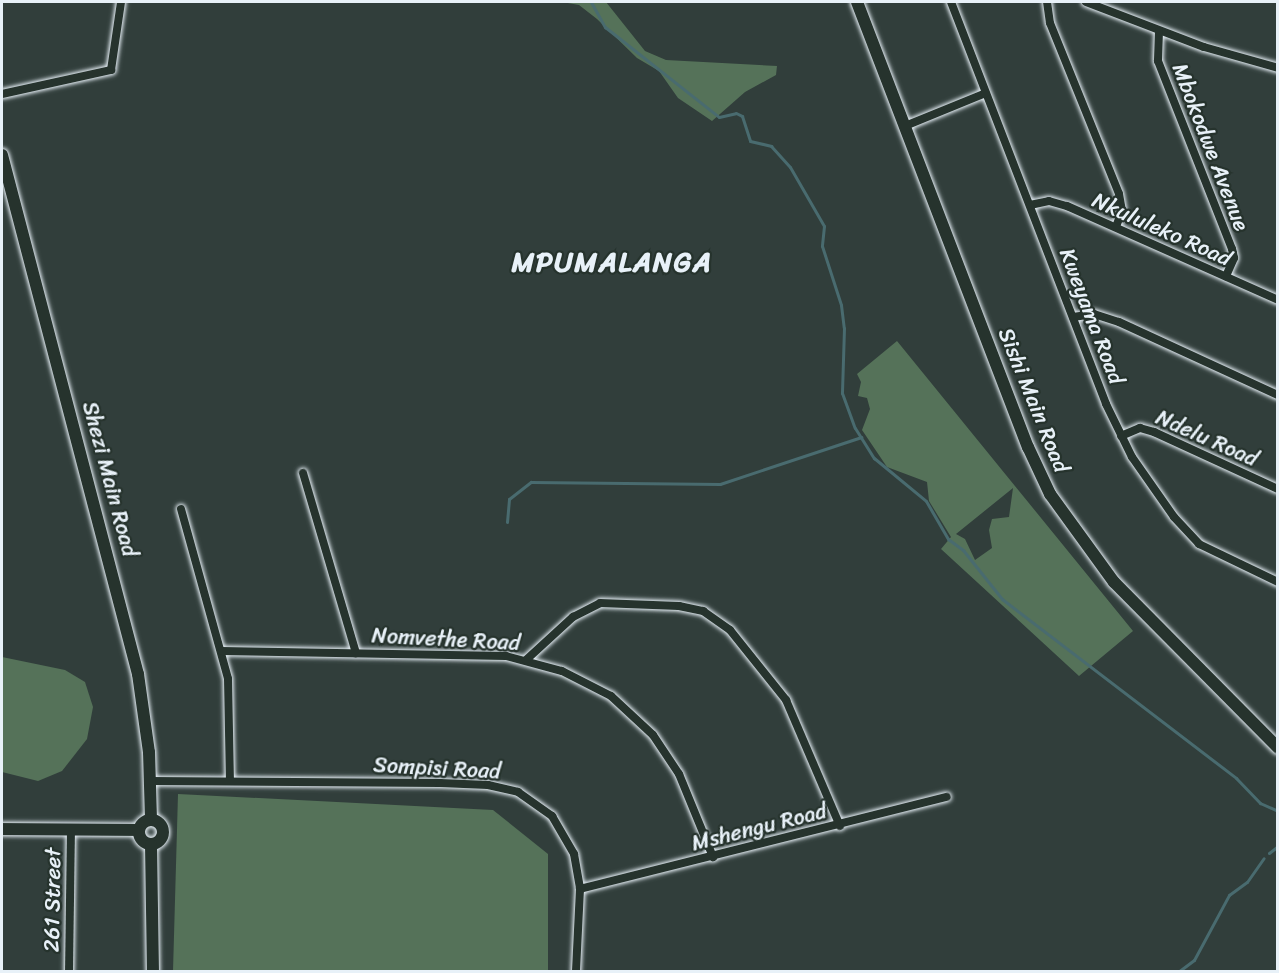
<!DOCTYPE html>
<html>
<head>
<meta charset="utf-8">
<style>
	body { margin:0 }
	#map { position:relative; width:1279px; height:973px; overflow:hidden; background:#313e3b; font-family:Sriracha,sans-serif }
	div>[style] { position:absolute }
	.green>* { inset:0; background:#557259 }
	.stream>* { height:3px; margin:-1.5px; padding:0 1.5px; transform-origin:1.5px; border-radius:1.5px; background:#496b6f }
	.roads { filter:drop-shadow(0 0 2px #e8f1f8) drop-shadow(0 0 2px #e8f1f8) }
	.street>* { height:8px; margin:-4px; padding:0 4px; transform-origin:4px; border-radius:4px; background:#26332d }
	.secondary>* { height:12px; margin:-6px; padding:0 6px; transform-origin:6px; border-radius:6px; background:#26332d }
	.secondary>.ring { margin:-6px; padding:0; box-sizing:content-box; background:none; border:12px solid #26332d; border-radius:50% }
	span { translate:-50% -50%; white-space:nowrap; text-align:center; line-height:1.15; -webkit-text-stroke:4.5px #26332d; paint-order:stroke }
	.street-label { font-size:22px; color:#e8f1f8 }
	.district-label { font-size:28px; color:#e8f1f8; font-weight:700; letter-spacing:1.5px }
	.frame { position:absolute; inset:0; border:3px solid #e8f1f8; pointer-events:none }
</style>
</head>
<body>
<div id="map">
	<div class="green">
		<i style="clip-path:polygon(562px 2px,606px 2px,645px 51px,666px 60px,777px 66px,776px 75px,745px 92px,712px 121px,678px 98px,659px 71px,637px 58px,597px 19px,579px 5px)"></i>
		<i style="clip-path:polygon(evenodd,897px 341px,1133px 631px,1079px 676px,941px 549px,951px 537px,929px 501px,927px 482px,887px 467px,862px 430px,870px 409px,867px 398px,858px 396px,861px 382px,857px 374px,897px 341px,1013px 488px,1009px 517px,992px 519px,989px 530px,992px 548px,975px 560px,965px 539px,956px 534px,1013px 488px)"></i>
		<i style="clip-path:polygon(2px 657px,65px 670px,85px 682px,93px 707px,87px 739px,62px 771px,38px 781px,2px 772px)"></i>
		<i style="clip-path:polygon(178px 794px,493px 810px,548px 854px,548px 971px,173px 971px)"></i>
	</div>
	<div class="stream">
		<i style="left:591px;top:2px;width:29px;rotate:61deg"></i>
		<i style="left:605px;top:27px;width:145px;rotate:38.3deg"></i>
		<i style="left:719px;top:117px;width:17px;rotate:-13deg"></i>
		<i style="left:736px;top:113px;width:7px;rotate:27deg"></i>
		<i style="left:742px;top:116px;width:26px;rotate:72deg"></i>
		<i style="left:750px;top:141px;width:22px;rotate:13deg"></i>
		<i style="left:771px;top:146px;width:28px;rotate:48deg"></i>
		<i style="left:790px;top:167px;width:68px;rotate:60deg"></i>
		<i style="left:824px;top:226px;width:20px;rotate:96deg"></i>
		<i style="left:822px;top:246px;width:62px;rotate:72.1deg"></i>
		<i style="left:841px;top:305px;width:23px;rotate:83deg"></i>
		<i style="left:844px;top:328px;width:65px;rotate:91.8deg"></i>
		<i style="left:842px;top:393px;width:37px;rotate:70deg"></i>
		<i style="left:855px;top:428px;width:36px;rotate:58deg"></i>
		<i style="left:874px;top:458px;width:67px;rotate:39.6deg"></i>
		<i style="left:926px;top:501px;width:44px;rotate:59.9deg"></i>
		<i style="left:948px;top:539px;width:19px;rotate:36deg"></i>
		<i style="left:963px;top:550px;width:63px;rotate:51.5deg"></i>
		<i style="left:1002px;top:599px;width:295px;rotate:37.4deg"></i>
		<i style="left:1236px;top:778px;width:35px;rotate:46deg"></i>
		<i style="left:1260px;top:803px;width:20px;rotate:24deg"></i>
		<i style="left:507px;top:522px;width:23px;rotate:-85deg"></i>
		<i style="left:509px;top:499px;width:28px;rotate:-38deg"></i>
		<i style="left:531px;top:482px;width:189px;rotate:0.6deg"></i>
		<i style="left:720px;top:484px;width:149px;rotate:-18.4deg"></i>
		<i style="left:1269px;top:853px;width:11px;rotate:-38deg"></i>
		<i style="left:1178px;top:972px;width:20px;rotate:-37deg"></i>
		<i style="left:1194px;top:960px;width:74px;rotate:-61.7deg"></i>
		<i style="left:1229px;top:895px;width:22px;rotate:-36deg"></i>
		<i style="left:1247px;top:882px;width:29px;rotate:-55deg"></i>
	</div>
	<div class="roads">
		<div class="street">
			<i style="left:951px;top:2px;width:431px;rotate:68.9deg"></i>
			<i style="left:1106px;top:404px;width:59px;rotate:63.9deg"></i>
			<i style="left:1132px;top:457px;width:73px;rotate:55deg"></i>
			<i style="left:1174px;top:517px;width:37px;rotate:47deg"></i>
			<i style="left:1199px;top:544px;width:88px;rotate:25.7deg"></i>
			<i style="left:1047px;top:2px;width:21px;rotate:82deg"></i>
			<i style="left:1050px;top:23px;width:184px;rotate:68deg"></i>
			<i style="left:1119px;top:194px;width:17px;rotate:80deg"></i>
			<i style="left:1122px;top:211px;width:17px;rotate:111deg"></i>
			<i style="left:1086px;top:2px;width:126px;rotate:20.9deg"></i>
			<i style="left:1204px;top:47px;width:77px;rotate:15.8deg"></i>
			<i style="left:1159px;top:31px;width:30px;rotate:92deg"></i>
			<i style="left:1158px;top:61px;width:202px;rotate:68.5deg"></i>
			<i style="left:1232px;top:249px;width:9px;rotate:77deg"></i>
			<i style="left:1234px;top:258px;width:20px;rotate:114deg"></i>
			<i style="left:2px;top:94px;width:112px;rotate:-12.4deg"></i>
			<i style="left:111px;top:70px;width:69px;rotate:-81.6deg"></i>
			<i style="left:905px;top:126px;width:87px;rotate:-22.2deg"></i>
			<i style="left:1030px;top:205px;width:19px;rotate:-12deg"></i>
			<i style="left:1049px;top:201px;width:19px;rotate:16deg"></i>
			<i style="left:1067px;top:206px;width:231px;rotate:24deg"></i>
			<i style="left:1073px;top:317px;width:21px;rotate:-8deg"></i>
			<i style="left:1094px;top:314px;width:26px;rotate:18deg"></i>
			<i style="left:1119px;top:322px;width:175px;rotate:24.7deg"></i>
			<i style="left:1121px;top:436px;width:21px;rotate:-23deg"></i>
			<i style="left:1140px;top:428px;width:15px;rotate:16deg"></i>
			<i style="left:1154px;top:432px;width:136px;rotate:24.7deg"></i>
			<i style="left:303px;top:473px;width:188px;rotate:73.6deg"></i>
			<i style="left:181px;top:509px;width:176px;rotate:74.5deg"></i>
			<i style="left:228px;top:679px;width:100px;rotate:88.9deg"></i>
			<i style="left:222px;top:651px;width:284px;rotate:1deg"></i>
			<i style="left:506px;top:656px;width:58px;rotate:15deg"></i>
			<i style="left:562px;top:671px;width:55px;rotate:27deg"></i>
			<i style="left:611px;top:696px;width:57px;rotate:42.9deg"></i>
			<i style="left:653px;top:735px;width:47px;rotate:56.3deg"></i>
			<i style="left:679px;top:774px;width:90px;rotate:67.7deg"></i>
			<i style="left:526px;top:660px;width:64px;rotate:-42.5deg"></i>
			<i style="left:573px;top:617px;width:30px;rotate:-27deg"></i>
			<i style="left:600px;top:603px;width:79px;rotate:2.2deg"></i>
			<i style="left:679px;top:606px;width:25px;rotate:12deg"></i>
			<i style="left:703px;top:611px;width:33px;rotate:35deg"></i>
			<i style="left:730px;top:630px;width:90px;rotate:51.3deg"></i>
			<i style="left:786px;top:700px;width:137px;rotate:66.8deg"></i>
			<i style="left:150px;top:781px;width:290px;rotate:0.4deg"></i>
			<i style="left:440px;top:783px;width:48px;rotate:2.4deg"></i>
			<i style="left:488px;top:785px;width:31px;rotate:13deg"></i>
			<i style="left:518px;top:792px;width:42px;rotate:35.2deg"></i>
			<i style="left:552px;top:816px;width:44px;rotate:59.9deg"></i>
			<i style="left:574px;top:854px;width:36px;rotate:80deg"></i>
			<i style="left:580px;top:889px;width:83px;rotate:92.8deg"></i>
			<i style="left:580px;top:889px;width:378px;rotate:-14.1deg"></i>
			<i style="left:69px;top:972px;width:143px;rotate:-89.2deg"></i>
		</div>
		<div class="secondary">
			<i style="left:857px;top:2px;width:477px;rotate:69deg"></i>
			<i style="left:1028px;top:447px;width:52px;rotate:64.9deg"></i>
			<i style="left:1050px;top:494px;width:109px;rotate:54deg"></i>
			<i style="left:1114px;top:582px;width:233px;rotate:45.3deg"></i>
			<i style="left:2px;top:155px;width:537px;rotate:75.32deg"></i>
			<i style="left:138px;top:674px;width:79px;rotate:82deg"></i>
			<i style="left:149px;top:752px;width:68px;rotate:88.3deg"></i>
			<i class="ring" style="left:139px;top:820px;width:12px;height:12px"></i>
			<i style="left:2px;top:829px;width:137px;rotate:0.4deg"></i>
			<i style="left:151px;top:845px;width:127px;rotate:89.1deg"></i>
		</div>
	</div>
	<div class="street-label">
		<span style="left:1211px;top:147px;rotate:69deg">Mbokodwe Avenue</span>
		<span style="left:1162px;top:229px;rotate:24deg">Nkululeko Road</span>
		<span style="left:1092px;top:316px;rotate:69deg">Kweyama Road</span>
		<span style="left:1034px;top:400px;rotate:68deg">Sishi Main Road</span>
		<span style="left:1207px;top:438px;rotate:24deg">Ndelu Road</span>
		<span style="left:110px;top:479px;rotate:75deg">Shezi Main Road</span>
		<span style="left:446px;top:639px;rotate:3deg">Nomvethe Road</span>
		<span style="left:437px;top:768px;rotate:3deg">Sompisi Road</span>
		<span style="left:759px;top:827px;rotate:-14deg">Mshengu Road</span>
		<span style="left:52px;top:900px;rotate:-89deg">261 Street</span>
	</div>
	<div class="district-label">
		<span style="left:612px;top:262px">MPUMALANGA</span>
	</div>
	<div class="frame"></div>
</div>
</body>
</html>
